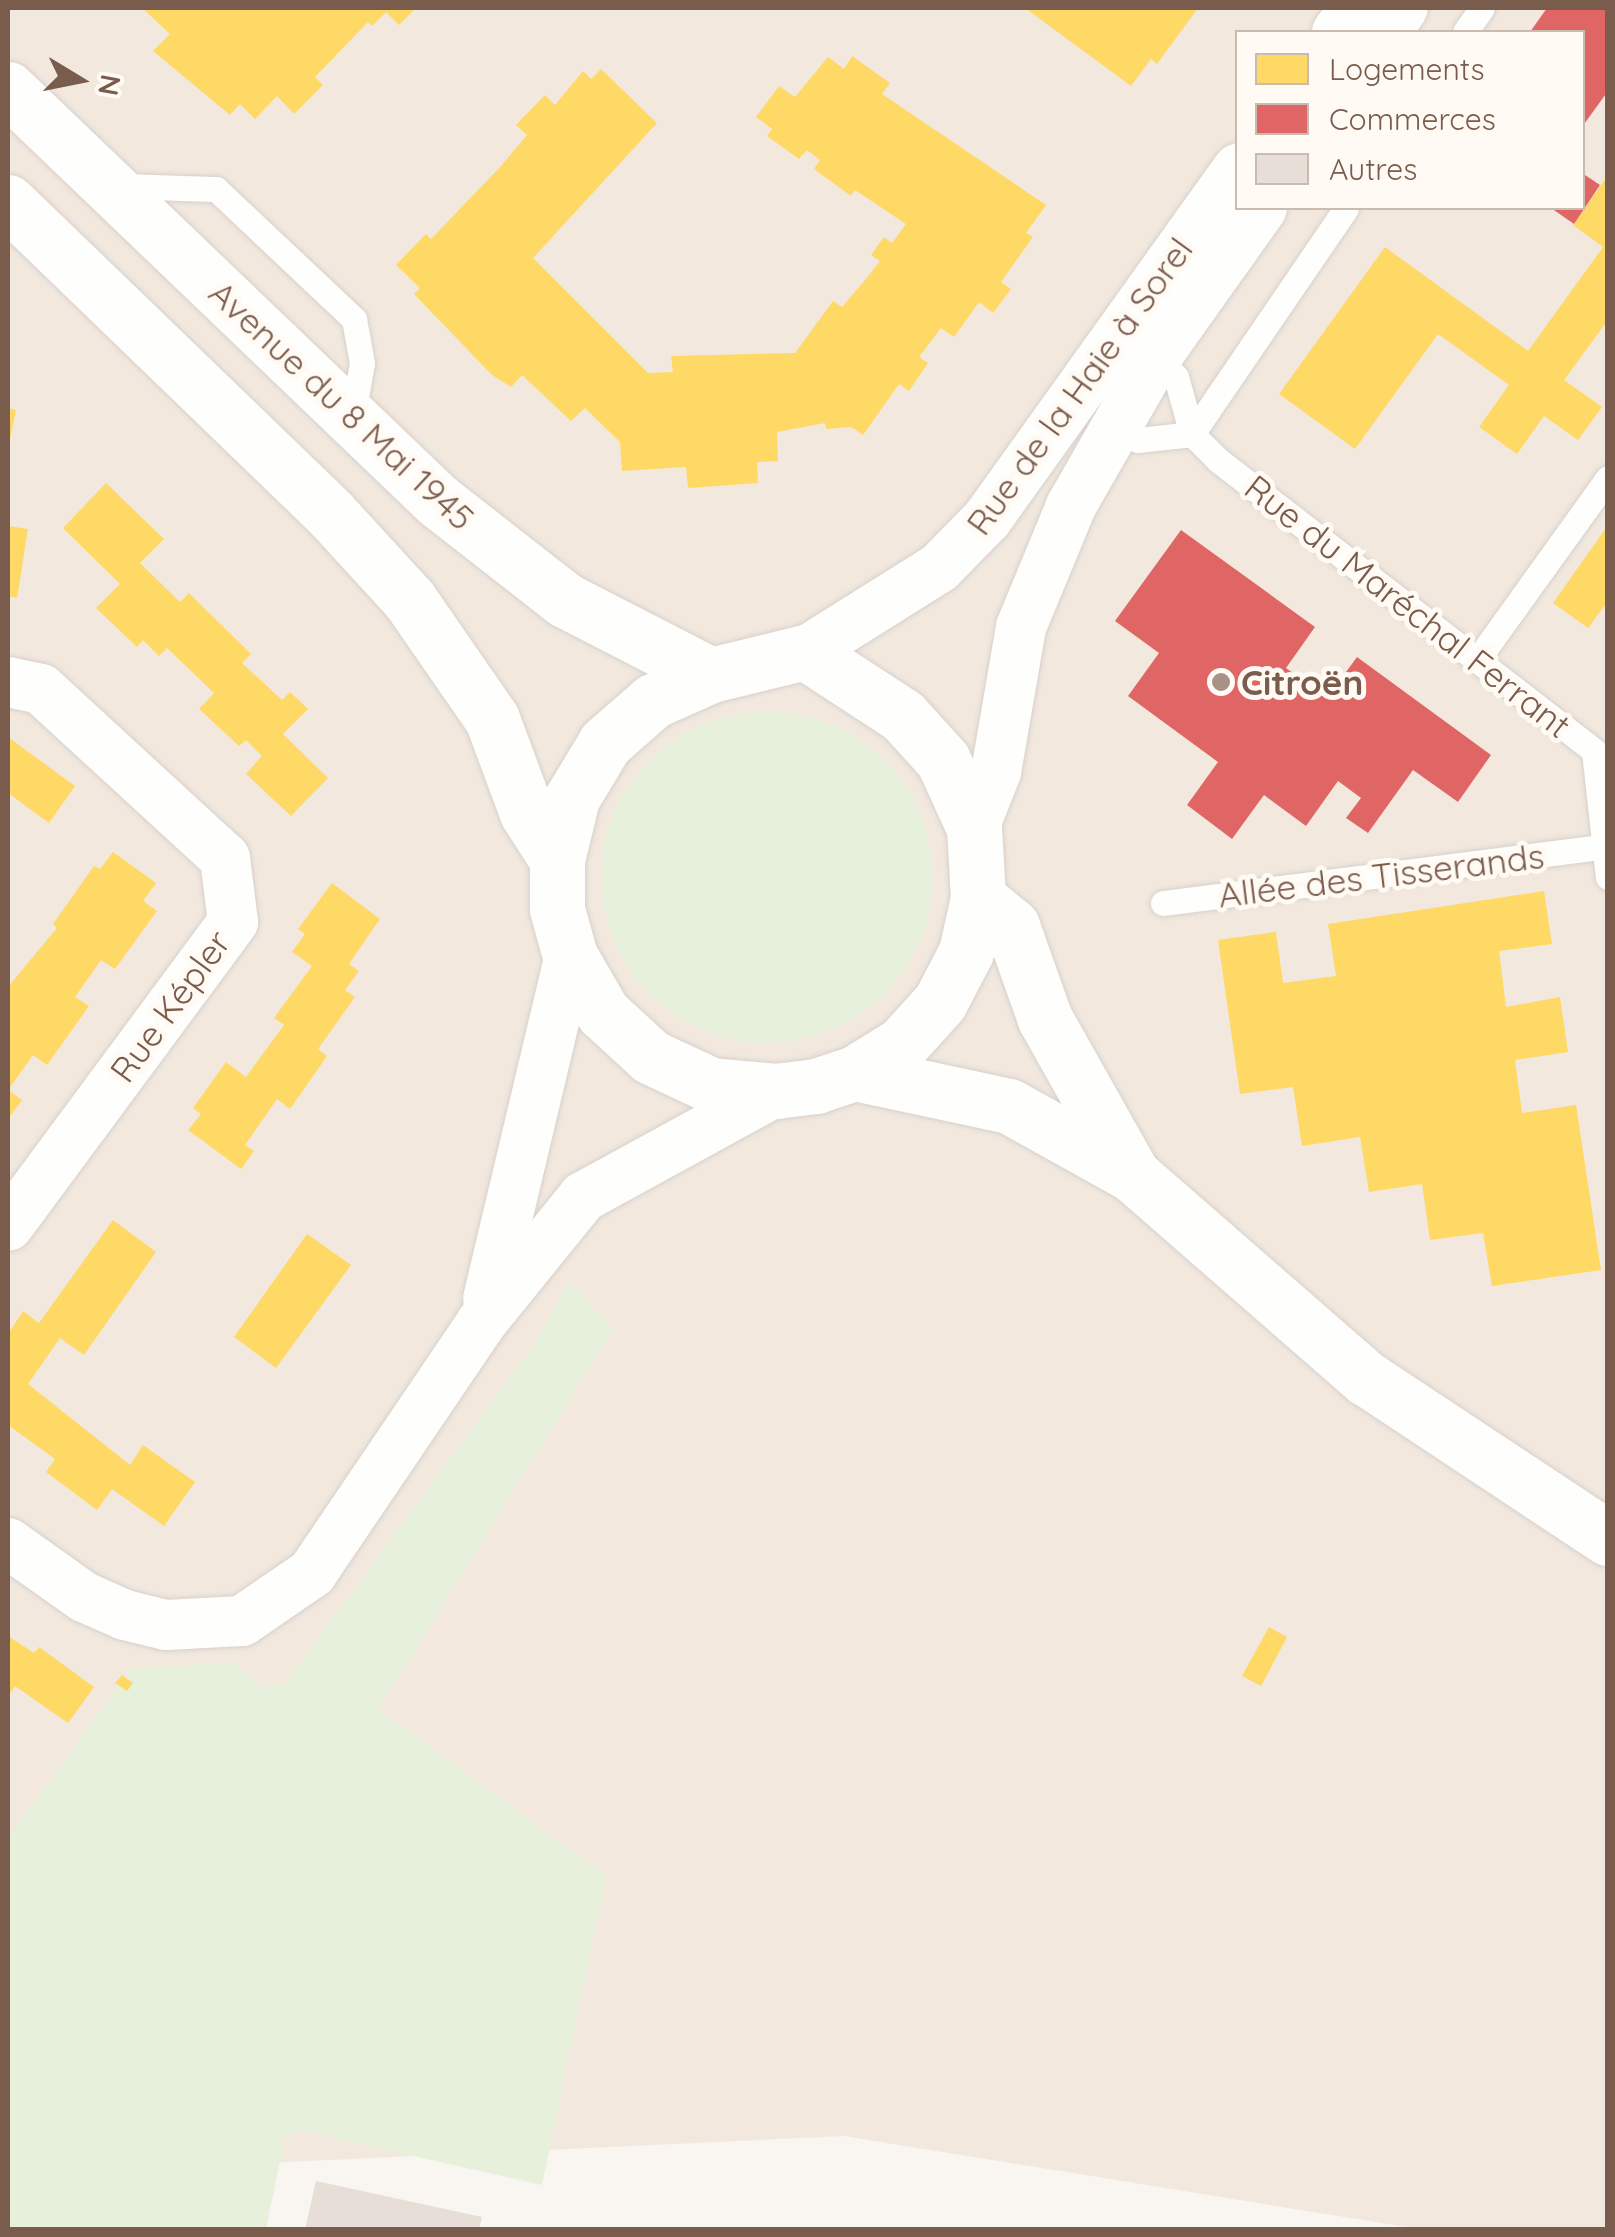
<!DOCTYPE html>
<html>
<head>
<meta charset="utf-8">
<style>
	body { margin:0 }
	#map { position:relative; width:1615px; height:2237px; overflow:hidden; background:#f9f5f0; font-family:Quicksand,sans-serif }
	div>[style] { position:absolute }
	.residential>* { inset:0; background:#f2e8de }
	.green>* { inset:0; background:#e7f0db }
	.round { border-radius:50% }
	.homes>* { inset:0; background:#ffd966 }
	.shops>* { inset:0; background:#e06666 }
	.building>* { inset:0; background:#e6ded7 }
	.roads { filter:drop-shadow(0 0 2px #d7d1cb) drop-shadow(0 0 2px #d7d1cb) }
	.lane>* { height:25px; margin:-12.5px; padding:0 12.5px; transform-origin:12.5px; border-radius:12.5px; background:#fefefd }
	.street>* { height:50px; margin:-25px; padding:0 25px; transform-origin:25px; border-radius:25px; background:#fefefd }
	.secondary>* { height:55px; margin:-27.5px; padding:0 27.5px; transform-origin:27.5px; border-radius:27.5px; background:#fefefd }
	.dots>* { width:28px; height:28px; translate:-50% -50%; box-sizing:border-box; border:5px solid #fffaf3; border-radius:50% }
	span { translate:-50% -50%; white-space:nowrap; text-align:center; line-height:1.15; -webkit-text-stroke:10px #fffaf3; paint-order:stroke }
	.street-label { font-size:35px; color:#7a5c4d }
	.poi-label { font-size:35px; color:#7a5c4d; font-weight:700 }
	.left { translate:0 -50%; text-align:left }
	.frame { position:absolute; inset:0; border:10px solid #7a5c4d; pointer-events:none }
	.legend { position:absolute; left:1235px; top:30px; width:350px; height:180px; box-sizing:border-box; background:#fffaf3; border:2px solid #cabbb1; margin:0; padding:12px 18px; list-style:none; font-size:30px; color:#7a5c4d }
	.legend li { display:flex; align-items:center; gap:20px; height:50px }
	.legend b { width:50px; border:2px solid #cabbb1 }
	.north { position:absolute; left:30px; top:30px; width:100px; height:100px; -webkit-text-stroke:8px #fffaf3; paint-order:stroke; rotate:100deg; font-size:28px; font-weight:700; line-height:40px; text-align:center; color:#7a5c4d }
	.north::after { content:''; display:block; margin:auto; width:35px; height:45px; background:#7a5c4d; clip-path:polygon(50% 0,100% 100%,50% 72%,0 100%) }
</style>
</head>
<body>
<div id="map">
	<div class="residential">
		<i style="clip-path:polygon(evenodd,8px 8px,1607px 8px,1607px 2229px,1419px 2229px,844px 2136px,8px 2175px,8px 8px,1238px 32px,1582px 32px,1582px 208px,1238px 208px,1238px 32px)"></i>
	</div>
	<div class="green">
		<i class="round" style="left:601px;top:711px;width:332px;height:332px"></i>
		<i style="clip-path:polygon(568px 1280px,613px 1329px,379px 1709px,606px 1876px,542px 2185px,298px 2130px,285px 2137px,266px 2229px,8px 2230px,8px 1838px,132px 1668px,235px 1662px,263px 1688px,285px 1683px,537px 1340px)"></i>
	</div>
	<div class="homes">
		<i style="clip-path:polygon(142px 8px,273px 9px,416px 8px,399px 25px,386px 12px,372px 26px,368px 22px,315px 77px,323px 85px,294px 114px,277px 96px,255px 119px,240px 104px,230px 115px,153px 51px,170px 34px)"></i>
		<i style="clip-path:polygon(1025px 8px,1198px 8px,1157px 64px,1151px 59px,1131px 86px)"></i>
		<i style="clip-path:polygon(852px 56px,890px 83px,882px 94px,1046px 205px,1026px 233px,1033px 237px,1001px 282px,1011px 289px,993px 313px,979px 302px,954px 337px,941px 328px,919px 357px,928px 363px,909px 391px,899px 384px,863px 435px,851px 427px,826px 429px,825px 423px,777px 432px,778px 461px,757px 462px,758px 483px,688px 488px,686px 467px,622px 471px,620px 442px,585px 408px,571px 421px,522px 375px,511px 387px,492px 375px,414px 294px,420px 288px,396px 265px,426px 234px,431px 239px,501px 166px,527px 135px,516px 125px,545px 95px,555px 105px,583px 71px,591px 79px,601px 69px,657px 123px,533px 258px,648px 373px,673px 372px,671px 356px,795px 353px,833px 301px,842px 307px,865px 280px,880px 261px,871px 255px,884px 237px,892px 243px,906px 224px,855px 190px,851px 196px,814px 169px,820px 160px,807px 150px,799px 159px,767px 136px,772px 129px,756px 117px,779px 86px,795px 97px,828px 57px,844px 69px)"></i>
		<i style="clip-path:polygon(1608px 175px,1608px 320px,1564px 380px,1602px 407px,1578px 440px,1544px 416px,1517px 454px,1479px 427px,1509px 385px,1438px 334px,1355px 449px,1279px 394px,1385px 247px,1528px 351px,1603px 247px,1573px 225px)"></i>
		<i style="clip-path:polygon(8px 408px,16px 410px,9px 444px,8px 444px)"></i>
		<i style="clip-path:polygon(106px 483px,164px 539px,140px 563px,180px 602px,189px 593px,205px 609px,251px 654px,242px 663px,282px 700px,290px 692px,308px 709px,283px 734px,328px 778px,291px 816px,246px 774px,262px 756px,246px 740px,239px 746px,199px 709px,214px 693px,167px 648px,159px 656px,143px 640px,137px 647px,96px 608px,120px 584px,63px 528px)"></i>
		<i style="clip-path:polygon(1608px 525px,1608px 601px,1588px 628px,1553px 603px)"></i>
		<i style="clip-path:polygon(8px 526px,28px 529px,17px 598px,8px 596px)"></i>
		<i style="clip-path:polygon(8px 737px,75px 786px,49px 823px,8px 793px)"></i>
		<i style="clip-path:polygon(113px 852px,156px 883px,143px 901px,157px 911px,115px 969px,101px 960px,75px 997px,89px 1006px,47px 1065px,33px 1055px,8px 1090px,22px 1100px,8px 1119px,8px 987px,57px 928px,53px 924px,94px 866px,100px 869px)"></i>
		<i style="clip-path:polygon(332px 883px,380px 919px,349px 964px,359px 971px,345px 990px,355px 997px,318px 1049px,327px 1056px,290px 1109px,277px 1099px,245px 1145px,254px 1151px,241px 1169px,188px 1130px,201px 1114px,193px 1108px,226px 1062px,246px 1077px,284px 1025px,274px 1018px,312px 966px,292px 952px,305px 934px,298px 929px)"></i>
		<i style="clip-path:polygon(1544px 891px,1552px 944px,1499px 951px,1506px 1007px,1560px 997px,1568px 1052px,1515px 1060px,1522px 1113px,1576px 1105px,1601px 1270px,1492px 1286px,1483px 1233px,1430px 1240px,1422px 1184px,1369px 1192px,1360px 1137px,1302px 1146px,1293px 1087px,1240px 1094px,1218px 940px,1276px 932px,1283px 983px,1336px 976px,1328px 924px)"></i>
		<i style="clip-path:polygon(113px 1220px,156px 1252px,84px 1355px,60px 1338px,28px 1384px,130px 1465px,143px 1445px,195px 1482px,164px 1526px,112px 1489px,97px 1510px,46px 1472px,55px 1459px,8px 1425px,8px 1334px,23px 1311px,39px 1323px)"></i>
		<i style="clip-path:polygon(307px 1234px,351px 1265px,276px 1368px,234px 1337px)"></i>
		<i style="clip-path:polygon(1269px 1627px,1287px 1637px,1261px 1686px,1242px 1676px)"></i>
		<i style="clip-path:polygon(8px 1636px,34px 1653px,39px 1647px,94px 1687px,68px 1723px,15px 1686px,8px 1697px)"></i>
		<i style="clip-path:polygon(122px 1675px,133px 1683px,127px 1691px,115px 1683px)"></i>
	</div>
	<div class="shops">
		<i style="clip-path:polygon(1547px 8px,1608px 8px,1608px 91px,1582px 127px,1582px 32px,1530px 32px)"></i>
		<i style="clip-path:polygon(1582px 173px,1600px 185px,1574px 224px,1551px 208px,1582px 208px)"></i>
		<i style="clip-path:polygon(1181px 530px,1315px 627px,1286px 668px,1327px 698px,1357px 657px,1491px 755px,1458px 802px,1413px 770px,1368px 833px,1346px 818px,1361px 798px,1338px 781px,1306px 826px,1264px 795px,1232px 839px,1187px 805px,1218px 762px,1128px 696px,1159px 653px,1115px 621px)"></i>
	</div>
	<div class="building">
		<i style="clip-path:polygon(316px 2181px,482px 2217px,479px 2230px,305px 2230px)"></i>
	</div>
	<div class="roads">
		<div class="lane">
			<i style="left:1465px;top:32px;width:29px;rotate:-55deg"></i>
			<i style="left:119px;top:186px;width:97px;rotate:1.8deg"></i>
			<i style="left:216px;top:189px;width:190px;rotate:43.3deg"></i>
			<i style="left:354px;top:319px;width:45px;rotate:79.7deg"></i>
			<i style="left:362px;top:363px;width:58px;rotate:100deg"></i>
			<i style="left:1157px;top:356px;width:28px;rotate:48deg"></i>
			<i style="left:1176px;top:377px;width:59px;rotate:74.3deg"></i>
			<i style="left:1192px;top:434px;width:37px;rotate:45deg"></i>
			<i style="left:1218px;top:460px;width:475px;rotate:37.7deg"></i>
			<i style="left:1594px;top:751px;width:127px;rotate:83.7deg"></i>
			<i style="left:1112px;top:430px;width:28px;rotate:21deg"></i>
			<i style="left:1138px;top:440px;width:54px;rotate:-6.3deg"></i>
			<i style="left:1192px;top:434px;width:273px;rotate:-55.7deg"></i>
			<i style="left:1480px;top:656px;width:219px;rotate:-54.3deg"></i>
			<i style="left:1163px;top:903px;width:441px;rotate:-7.3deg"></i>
		</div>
		<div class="street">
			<i style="left:1337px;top:32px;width:30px;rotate:-53deg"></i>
			<i style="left:1386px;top:32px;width:29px;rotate:-55deg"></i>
			<i style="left:805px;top:652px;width:158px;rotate:-32.1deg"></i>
			<i style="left:939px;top:568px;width:69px;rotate:-45.6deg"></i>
			<i style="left:987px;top:519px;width:431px;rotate:-54.4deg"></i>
			<i style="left:8px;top:682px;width:34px;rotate:12deg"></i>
			<i style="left:41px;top:689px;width:250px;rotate:42.6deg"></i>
			<i style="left:225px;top:858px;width:64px;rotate:82.9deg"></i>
			<i style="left:233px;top:922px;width:378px;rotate:126.5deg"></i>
			<i style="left:974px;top:828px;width:60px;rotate:-68.6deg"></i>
			<i style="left:996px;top:772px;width:147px;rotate:-80.2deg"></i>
			<i style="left:1021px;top:627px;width:131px;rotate:-67.5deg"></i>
			<i style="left:1071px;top:506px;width:173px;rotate:-60.2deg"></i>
			<i style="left:1157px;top:356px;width:181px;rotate:-54.6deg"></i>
			<i style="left:488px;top:1299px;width:353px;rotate:-76.6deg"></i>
			<i style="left:8px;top:1543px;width:93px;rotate:35.4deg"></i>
			<i style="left:84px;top:1597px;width:45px;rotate:23.7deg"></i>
			<i style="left:125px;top:1615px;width:42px;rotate:13.7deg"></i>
			<i style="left:166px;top:1625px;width:76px;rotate:-3deg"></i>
			<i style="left:242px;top:1621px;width:85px;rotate:-34.4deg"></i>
			<i style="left:312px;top:1573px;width:302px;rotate:-55.9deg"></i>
			<i style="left:481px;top:1323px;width:162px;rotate:-51deg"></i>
			<i style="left:583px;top:1197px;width:221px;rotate:-28.7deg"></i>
		</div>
		<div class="secondary">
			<i style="left:8px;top:89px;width:594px;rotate:43.77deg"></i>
			<i style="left:437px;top:500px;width:162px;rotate:38deg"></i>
			<i style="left:565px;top:600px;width:164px;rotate:27.2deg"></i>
			<i style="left:8px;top:202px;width:449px;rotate:44deg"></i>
			<i style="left:331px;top:514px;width:115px;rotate:47.5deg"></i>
			<i style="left:409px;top:599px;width:146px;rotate:55.3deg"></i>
			<i style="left:492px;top:719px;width:100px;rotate:69.6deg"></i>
			<i style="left:527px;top:813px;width:56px;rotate:57.4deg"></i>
			<i style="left:805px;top:652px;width:117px;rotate:33.1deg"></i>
			<i style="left:903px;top:716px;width:59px;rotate:47.7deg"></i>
			<i style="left:943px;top:760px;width:75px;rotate:65.5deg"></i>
			<i style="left:974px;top:828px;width:70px;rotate:86.7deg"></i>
			<i style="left:978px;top:898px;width:55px;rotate:102.5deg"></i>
			<i style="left:966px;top:952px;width:56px;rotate:117.5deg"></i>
			<i style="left:940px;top:1002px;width:57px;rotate:132.1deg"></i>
			<i style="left:902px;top:1044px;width:55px;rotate:148.3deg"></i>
			<i style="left:855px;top:1073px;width:41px;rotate:161.6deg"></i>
			<i style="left:816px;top:1086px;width:39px;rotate:173deg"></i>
			<i style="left:777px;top:1091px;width:66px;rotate:-174.8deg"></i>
			<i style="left:711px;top:1085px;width:66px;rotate:-155deg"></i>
			<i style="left:651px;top:1057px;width:65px;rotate:-137.5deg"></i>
			<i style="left:603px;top:1013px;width:66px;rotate:-120.1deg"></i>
			<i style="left:570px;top:956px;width:49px;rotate:-105.5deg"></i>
			<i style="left:557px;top:909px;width:49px;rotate:-90deg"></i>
			<i style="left:557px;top:860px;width:64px;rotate:-76.4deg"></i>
			<i style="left:572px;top:798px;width:64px;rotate:-59deg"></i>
			<i style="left:605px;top:743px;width:64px;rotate:-41.2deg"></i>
			<i style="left:653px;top:701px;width:64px;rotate:-24.1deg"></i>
			<i style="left:711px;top:675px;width:97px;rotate:-13.7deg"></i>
			<i style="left:978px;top:898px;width:44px;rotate:39.5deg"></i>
			<i style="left:1012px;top:926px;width:99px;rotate:70.5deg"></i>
			<i style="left:1045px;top:1019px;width:179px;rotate:60.6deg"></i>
			<i style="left:855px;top:1073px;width:157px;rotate:12.1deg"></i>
			<i style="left:1009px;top:1106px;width:142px;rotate:29.1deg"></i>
			<i style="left:1133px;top:1175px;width:309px;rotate:41.1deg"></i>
			<i style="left:1366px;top:1378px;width:290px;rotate:33.5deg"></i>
		</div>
	</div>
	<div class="dots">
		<i style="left:1221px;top:682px;background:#a69286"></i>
	</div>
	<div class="street-label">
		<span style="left:1079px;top:386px;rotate:-54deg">Rue de la Haie à Sorel</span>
		<span style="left:342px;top:405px;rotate:43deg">Avenue du 8 Mai 1945</span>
		<span style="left:1408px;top:606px;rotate:38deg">Rue du Maréchal Ferrant</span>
		<span style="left:1381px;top:875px;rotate:-7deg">Allée des Tisserands</span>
		<span style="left:170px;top:1006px;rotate:-54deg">Rue Képler</span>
	</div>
	<div class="poi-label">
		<span class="left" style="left:1241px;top:682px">Citroën</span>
	</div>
	<div class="frame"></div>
	<ul class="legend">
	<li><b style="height:28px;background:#ffd966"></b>Logements</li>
	<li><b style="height:28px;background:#e06666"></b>Commerces</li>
	<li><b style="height:28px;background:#e6ded7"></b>Autres</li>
	</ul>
	<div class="north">N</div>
</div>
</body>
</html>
